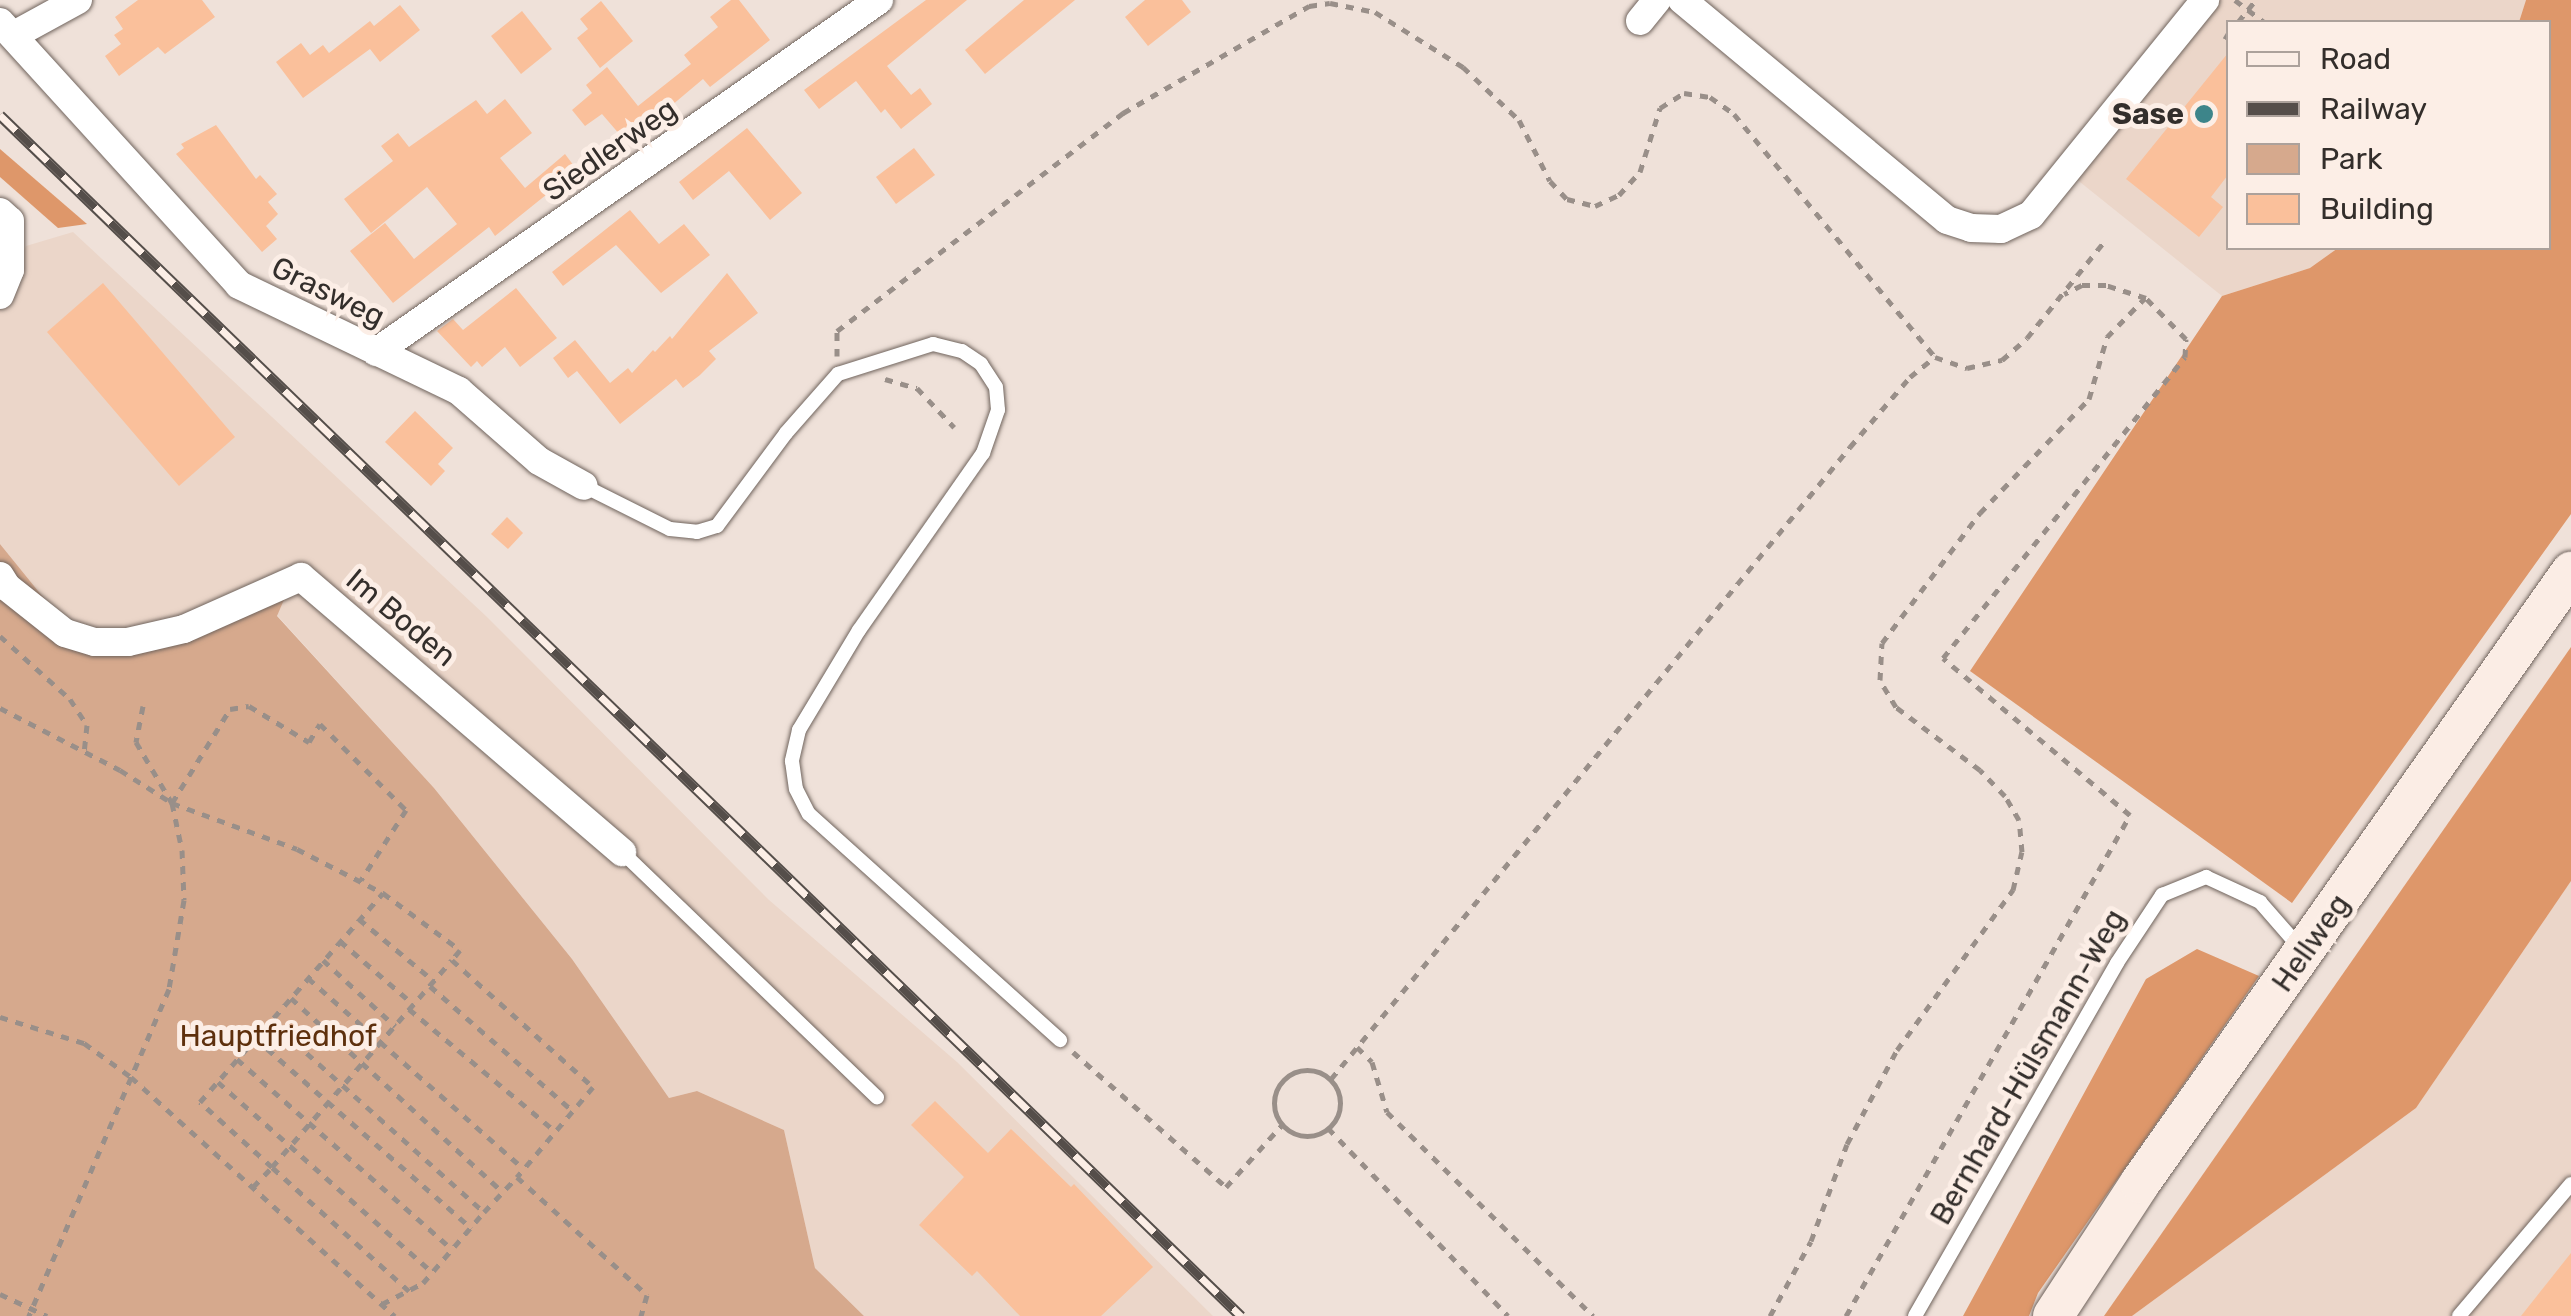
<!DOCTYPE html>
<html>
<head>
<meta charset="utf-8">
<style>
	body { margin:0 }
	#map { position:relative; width:2571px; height:1316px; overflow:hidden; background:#efe1d9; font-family:Rubik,sans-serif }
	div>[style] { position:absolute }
	.built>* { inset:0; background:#ebd6c9 }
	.green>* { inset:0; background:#d6a98d }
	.forest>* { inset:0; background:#de976a }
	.building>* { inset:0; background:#fac09b }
	.path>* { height:5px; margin-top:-2.5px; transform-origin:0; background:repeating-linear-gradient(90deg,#998f89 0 8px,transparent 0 16px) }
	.path>.ring { margin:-2.5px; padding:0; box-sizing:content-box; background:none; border:5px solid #998f89; border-radius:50% }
	.roads { filter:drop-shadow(0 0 2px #70645d) drop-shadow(0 0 2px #70645d) }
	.lane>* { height:14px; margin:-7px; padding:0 7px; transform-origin:7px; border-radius:7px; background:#fff }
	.street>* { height:28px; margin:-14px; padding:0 14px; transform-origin:14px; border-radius:14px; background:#fff }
	.secondary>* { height:40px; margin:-20px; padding:0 20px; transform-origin:20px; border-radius:20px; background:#fbede5 }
	.rail>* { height:11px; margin-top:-5.5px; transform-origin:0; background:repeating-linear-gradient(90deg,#fceee6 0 22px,#554e4a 0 44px); box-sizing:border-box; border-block:2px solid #554e4a }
	.dots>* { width:28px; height:28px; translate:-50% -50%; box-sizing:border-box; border:5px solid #fceee6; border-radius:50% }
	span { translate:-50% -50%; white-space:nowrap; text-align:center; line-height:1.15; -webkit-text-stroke:10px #fceee6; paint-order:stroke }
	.poi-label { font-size:30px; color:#332e2b; font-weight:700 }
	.right { translate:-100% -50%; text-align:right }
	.street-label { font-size:30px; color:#332e2b }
	.park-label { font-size:30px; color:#5e300d }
	.legend { position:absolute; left:2226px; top:20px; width:325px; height:230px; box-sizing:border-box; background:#fceee6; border:2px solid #aca19b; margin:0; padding:12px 18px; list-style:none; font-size:30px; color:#332e2b }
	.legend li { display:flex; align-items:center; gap:20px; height:50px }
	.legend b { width:50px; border:2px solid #aca19b }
</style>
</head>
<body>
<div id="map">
	<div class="built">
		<i style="clip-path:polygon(2208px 0,2526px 0,2519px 22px,2228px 22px,2228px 248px,2338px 248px,2310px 268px,2222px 296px,2070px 174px)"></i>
		<i style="clip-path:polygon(73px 232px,486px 616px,769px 900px,957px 1062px,1213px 1316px,864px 1316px,815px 1268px,784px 1130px,697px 1091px,669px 1098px,572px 959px,434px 788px,277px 615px,297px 569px,164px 627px,94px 634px,64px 623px,0 544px,0 306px,26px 246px)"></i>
		<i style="clip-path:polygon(2571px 881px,2571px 1316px,2132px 1316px,2416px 1108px)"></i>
	</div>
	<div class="green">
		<i style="clip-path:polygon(0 544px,64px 623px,95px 634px,164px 627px,298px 567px,277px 616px,434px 788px,572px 959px,669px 1098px,697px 1091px,784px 1130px,815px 1268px,864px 1316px,0 1316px)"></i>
	</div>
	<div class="forest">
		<i style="clip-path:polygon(2526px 0,2571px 0,2571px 514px,2292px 903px,1970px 671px,2222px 296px,2310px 268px,2338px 248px,2548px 248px,2548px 22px,2519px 22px)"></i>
		<i style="clip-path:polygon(0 149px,87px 224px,58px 228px,0 177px)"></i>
		<i style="clip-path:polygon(2571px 647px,2571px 881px,2416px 1108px,2132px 1316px,2104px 1316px)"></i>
		<i style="clip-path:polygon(2197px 949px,2259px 976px,2038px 1293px,2029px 1316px,1963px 1316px,2146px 979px)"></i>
	</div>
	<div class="building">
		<i style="clip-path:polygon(138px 0,202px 0,215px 17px,165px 54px,158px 47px,119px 76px,105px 56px,121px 44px,114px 35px,123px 29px,115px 17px)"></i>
		<i style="clip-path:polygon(731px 0,739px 0,770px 40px,710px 87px,703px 79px,627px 143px,602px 114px,585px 126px,572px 110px,592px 93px,586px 85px,607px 67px,638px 106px,691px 64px,684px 55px,718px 27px,710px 17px)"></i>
		<i style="clip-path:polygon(926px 0,967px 0,887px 66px,911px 95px,920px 88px,932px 104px,901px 129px,885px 109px,881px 113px,856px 81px,819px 109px,804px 90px)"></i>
		<i style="clip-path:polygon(1024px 0,1075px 0,985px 74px,965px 50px)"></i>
		<i style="clip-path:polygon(1145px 0,1182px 0,1191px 12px,1148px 46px,1125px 17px)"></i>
		<i style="clip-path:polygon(601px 1px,633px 41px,600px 68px,577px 38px,588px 29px,580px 19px)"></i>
		<i style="clip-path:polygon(400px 5px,420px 30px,380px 62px,370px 49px,303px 98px,276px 62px,301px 43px,310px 55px,323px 45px,329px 53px,370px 21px,374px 26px)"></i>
		<i style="clip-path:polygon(522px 11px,552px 49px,521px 74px,491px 36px)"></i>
		<i style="clip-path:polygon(2228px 53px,2228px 175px,2211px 197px,2223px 207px,2199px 237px,2126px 179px)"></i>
		<i style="clip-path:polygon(505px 99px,532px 133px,500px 158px,525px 188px,565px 154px,577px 170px,495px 236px,489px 227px,393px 303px,350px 251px,385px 223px,414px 259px,457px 224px,427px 187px,371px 233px,344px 199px,393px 161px,381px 146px,398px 133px,409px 147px,476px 100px,487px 114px)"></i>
		<i style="clip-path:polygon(216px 125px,256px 179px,260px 175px,277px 194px,268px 202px,278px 214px,266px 226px,277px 239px,262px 252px,176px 154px,184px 148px,181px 144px)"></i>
		<i style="clip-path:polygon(747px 128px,802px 193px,770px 220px,729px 171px,693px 200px,679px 182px)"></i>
		<i style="clip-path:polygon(914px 148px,935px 175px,896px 204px,876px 177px)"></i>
		<i style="clip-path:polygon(630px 210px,659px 244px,684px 224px,710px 255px,661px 293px,616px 245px,563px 286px,552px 272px)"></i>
		<i style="clip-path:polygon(727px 273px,758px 313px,709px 351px,716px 359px,700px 375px,683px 388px,676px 379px,620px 424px,577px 371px,568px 378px,553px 358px,575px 340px,610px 383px,628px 368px,632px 373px,653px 350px,655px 352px,670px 336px,672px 339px)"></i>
		<i style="clip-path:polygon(103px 283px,235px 437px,179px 486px,47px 332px)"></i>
		<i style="clip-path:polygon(516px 288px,557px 338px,520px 367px,505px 347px,482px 367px,477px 361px,471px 367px,437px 331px,453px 319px,463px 330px)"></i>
		<i style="clip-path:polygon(415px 411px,453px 448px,438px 464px,445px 471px,431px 486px,385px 442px)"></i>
		<i style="clip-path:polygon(507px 517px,523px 533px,508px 549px,491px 534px)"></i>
		<i style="clip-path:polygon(935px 1101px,988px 1153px,1011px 1129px,1071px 1187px,1074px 1184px,1153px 1267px,1101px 1316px,1020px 1316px,977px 1271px,972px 1276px,919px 1225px,964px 1177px,911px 1125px)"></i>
		<i style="clip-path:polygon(2571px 1253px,2571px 1316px,2521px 1316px)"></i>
	</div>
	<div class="path">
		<i style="left:2235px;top:0;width:36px;rotate:37deg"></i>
		<i style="left:2238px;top:22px;width:28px;rotate:-51deg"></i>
		<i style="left:2225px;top:39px;width:6px;rotate:-59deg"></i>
		<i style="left:837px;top:356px;width:25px;rotate:-90deg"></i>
		<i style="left:837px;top:331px;width:360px;rotate:-37.3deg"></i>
		<i style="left:1123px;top:113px;width:215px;rotate:-29.9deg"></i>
		<i style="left:1309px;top:6px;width:21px;rotate:-8deg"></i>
		<i style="left:1330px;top:3px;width:46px;rotate:11.3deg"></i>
		<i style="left:1375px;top:12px;width:104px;rotate:32deg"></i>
		<i style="left:1463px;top:67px;width:77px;rotate:43.4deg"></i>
		<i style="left:1519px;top:120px;width:68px;rotate:63.1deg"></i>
		<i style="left:1550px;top:181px;width:25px;rotate:47deg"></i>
		<i style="left:1567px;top:199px;width:29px;rotate:14deg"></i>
		<i style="left:1595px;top:206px;width:26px;rotate:-25deg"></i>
		<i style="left:1619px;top:195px;width:31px;rotate:-48deg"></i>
		<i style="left:1640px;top:172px;width:67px;rotate:-72.6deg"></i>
		<i style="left:1660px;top:108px;width:28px;rotate:-32deg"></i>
		<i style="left:1684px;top:93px;width:26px;rotate:9deg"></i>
		<i style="left:1710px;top:97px;width:29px;rotate:35deg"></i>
		<i style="left:1734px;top:114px;width:315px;rotate:50.4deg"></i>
		<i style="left:1935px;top:357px;width:34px;rotate:19deg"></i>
		<i style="left:1967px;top:368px;width:36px;rotate:-13deg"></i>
		<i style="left:2002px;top:360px;width:33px;rotate:-41deg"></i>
		<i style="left:2027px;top:338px;width:123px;rotate:-51.3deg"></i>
		<i style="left:885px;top:379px;width:33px;rotate:16deg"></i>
		<i style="left:917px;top:388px;width:54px;rotate:46.5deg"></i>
		<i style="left:0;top:636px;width:94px;rotate:42deg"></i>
		<i style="left:70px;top:699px;width:31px;rotate:57deg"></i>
		<i style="left:87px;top:725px;width:28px;rotate:96deg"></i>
		<i style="left:143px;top:706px;width:37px;rotate:101deg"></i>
		<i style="left:136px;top:742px;width:71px;rotate:59.5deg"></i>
		<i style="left:172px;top:803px;width:110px;rotate:-58.3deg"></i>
		<i style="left:230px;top:709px;width:19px;rotate:-9deg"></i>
		<i style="left:249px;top:706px;width:70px;rotate:31deg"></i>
		<i style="left:309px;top:742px;width:21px;rotate:-59deg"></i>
		<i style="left:320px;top:724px;width:122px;rotate:45deg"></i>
		<i style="left:406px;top:810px;width:83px;rotate:122.7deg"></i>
		<i style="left:0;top:708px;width:135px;rotate:27.3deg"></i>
		<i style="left:120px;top:770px;width:62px;rotate:32.4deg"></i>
		<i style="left:172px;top:803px;width:48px;rotate:78deg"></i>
		<i style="left:182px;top:850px;width:50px;rotate:87.7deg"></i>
		<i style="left:184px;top:900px;width:90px;rotate:99.6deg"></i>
		<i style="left:169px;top:989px;width:356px;rotate:113.2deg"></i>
		<i style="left:172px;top:803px;width:133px;rotate:20.2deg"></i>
		<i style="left:297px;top:849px;width:97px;rotate:27.1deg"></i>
		<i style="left:383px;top:893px;width:96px;rotate:36.5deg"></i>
		<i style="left:460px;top:950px;width:13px;rotate:129deg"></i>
		<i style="left:452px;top:960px;width:190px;rotate:42deg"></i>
		<i style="left:593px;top:1087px;width:118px;rotate:130.2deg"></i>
		<i style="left:517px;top:1177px;width:176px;rotate:42.2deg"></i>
		<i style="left:647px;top:1295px;width:22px;rotate:106deg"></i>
		<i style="left:359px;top:919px;width:97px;rotate:39.6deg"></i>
		<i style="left:340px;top:941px;width:96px;rotate:40.8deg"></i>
		<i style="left:323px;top:960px;width:98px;rotate:42.5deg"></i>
		<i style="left:308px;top:978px;width:287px;rotate:41.5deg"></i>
		<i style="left:430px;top:986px;width:190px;rotate:41.2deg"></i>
		<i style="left:291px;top:998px;width:287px;rotate:42.5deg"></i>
		<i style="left:409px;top:1009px;width:190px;rotate:39.9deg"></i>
		<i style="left:0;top:1017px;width:88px;rotate:17.2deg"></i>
		<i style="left:84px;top:1043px;width:58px;rotate:35.9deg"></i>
		<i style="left:131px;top:1077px;width:356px;rotate:42.2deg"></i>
		<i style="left:271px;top:1021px;width:286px;rotate:41.9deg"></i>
		<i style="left:484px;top:1212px;width:48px;rotate:-46.7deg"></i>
		<i style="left:255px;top:1038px;width:288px;rotate:41.3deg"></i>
		<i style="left:1357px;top:1047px;width:21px;rotate:45deg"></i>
		<i style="left:1372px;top:1062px;width:52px;rotate:73.3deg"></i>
		<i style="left:1387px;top:1112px;width:290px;rotate:44.7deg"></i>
		<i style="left:1073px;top:1052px;width:204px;rotate:41.4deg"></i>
		<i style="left:1226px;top:1187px;width:84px;rotate:-47.9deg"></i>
		<i style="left:237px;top:1059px;width:287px;rotate:41.5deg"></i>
		<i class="ring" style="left:1274px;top:1070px;width:61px;height:61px"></i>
		<i style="left:1331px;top:1079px;width:818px;rotate:-50.61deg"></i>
		<i style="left:1850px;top:447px;width:92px;rotate:-49.4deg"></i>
		<i style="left:1910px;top:377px;width:32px;rotate:-39deg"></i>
		<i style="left:218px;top:1082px;width:286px;rotate:41.6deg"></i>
		<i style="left:1328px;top:1128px;width:260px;rotate:46.2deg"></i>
		<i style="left:253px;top:1187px;width:28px;rotate:-46deg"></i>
		<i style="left:272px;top:1167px;width:97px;rotate:-137.9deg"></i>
		<i style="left:200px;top:1102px;width:278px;rotate:-48.8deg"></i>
		<i style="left:409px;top:1291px;width:185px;rotate:-137.9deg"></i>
		<i style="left:272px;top:1167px;width:274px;rotate:-49deg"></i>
		<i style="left:0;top:1294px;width:52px;rotate:25.1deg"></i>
		<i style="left:382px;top:1304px;width:46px;rotate:-27.1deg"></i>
		<i style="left:423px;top:1283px;width:94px;rotate:-49.3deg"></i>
		<i style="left:1770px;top:1316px;width:85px;rotate:-61.3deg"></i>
		<i style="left:1811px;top:1241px;width:103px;rotate:-69.6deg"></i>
		<i style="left:1847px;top:1144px;width:106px;rotate:-62deg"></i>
		<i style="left:1897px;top:1050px;width:198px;rotate:-54.1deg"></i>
		<i style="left:2013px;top:890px;width:39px;rotate:-77deg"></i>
		<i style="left:2022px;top:852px;width:32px;rotate:-95deg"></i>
		<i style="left:2019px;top:820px;width:28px;rotate:-120deg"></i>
		<i style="left:2005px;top:796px;width:36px;rotate:-134deg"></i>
		<i style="left:1980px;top:770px;width:105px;rotate:-143.1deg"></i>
		<i style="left:1896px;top:707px;width:31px;rotate:-121deg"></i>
		<i style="left:1880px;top:680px;width:37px;rotate:-87deg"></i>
		<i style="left:1882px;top:643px;width:163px;rotate:-53deg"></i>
		<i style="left:1980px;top:513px;width:158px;rotate:-46.3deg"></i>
		<i style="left:2089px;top:399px;width:65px;rotate:-73.8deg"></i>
		<i style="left:2107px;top:337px;width:54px;rotate:-45.7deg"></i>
		<i style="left:1846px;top:1316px;width:576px;rotate:-60.45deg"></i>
		<i style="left:2130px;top:815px;width:244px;rotate:-140deg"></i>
		<i style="left:1943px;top:658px;width:386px;rotate:-51.2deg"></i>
		<i style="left:2185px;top:357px;width:18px;rotate:-87deg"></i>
		<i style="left:2186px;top:339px;width:57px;rotate:-134.3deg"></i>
		<i style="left:2146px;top:298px;width:42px;rotate:-162deg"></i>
		<i style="left:2106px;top:285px;width:24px;rotate:180deg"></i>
		<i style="left:2082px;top:285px;width:20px;rotate:153deg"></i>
	</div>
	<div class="roads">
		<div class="lane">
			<i style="left:584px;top:486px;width:96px;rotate:26.6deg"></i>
			<i style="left:670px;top:529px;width:27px;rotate:6deg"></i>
			<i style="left:697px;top:532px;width:21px;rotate:-17deg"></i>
			<i style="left:717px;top:526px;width:116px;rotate:-53.4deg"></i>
			<i style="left:786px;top:433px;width:79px;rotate:-48.6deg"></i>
			<i style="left:838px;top:374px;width:100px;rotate:-17.5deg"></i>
			<i style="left:933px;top:344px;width:30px;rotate:14deg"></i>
			<i style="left:962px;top:351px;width:23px;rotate:34deg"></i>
			<i style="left:981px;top:364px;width:27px;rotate:57deg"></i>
			<i style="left:996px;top:387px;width:23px;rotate:85deg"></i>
			<i style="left:998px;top:410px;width:46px;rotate:109.2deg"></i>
			<i style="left:983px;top:453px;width:216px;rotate:125deg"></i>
			<i style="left:859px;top:630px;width:117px;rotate:121deg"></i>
			<i style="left:799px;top:730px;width:32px;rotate:103deg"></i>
			<i style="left:792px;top:761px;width:28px;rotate:82deg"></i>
			<i style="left:796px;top:789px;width:28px;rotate:63deg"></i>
			<i style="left:809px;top:814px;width:338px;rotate:42deg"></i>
			<i style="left:622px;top:852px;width:354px;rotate:43.9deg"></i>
			<i style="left:1915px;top:1316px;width:407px;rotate:-60.2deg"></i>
			<i style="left:2117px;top:963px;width:82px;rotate:-56.5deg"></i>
			<i style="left:2162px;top:895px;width:48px;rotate:-22.2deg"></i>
			<i style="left:2206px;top:877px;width:60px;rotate:24.8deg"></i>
			<i style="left:2260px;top:902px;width:62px;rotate:48.9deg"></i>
			<i style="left:2459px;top:1316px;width:173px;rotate:-49.7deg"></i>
		</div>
		<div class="street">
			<i style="left:1682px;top:0;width:344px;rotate:39.7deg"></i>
			<i style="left:1947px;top:220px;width:25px;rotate:18deg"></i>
			<i style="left:1971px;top:228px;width:30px;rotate:2deg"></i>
			<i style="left:2001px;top:229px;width:33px;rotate:-25deg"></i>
			<i style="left:2031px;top:215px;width:277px;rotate:-51deg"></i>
			<i style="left:1640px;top:21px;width:27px;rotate:-51deg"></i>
			<i style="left:0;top:22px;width:355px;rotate:47.7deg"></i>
			<i style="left:239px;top:285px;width:244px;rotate:25.7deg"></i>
			<i style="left:459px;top:391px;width:106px;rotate:41.2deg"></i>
			<i style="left:539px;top:461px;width:51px;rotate:29.1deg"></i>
			<i style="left:14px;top:35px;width:73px;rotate:-28.7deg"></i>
			<i style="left:0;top:212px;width:13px;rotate:42deg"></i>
			<i style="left:10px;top:221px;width:49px;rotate:90deg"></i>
			<i style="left:10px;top:270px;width:27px;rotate:112deg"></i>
			<i style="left:376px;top:352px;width:614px;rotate:-34.98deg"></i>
			<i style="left:0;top:576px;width:13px;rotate:58deg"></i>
			<i style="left:7px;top:587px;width:74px;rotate:38.4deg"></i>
			<i style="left:65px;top:633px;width:31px;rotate:17deg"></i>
			<i style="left:95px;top:642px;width:33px"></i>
			<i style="left:128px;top:642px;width:57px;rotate:-13.1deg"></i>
			<i style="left:184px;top:629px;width:128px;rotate:-24deg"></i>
			<i style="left:301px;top:577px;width:423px;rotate:40.6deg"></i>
		</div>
		<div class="secondary">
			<i style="left:2053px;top:1316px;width:159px;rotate:-56.8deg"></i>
			<i style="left:2140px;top:1183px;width:748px;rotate:-54.8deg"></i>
		</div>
	</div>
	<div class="rail">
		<i style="left:0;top:115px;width:1727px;rotate:44.06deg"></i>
	</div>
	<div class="dots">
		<i style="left:2204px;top:114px;background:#3d858a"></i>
	</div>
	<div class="poi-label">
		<span class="right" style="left:2184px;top:114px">Sase</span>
	</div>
	<div class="street-label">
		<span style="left:610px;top:150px;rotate:-35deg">Siedlerweg</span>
		<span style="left:328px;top:292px;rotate:26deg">Grasweg</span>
		<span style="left:401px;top:618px;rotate:40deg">Im Boden</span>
		<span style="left:2311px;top:943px;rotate:-55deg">Hellweg</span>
		<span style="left:2028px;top:1067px;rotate:-60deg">Bernhard-Hülsmann-Weg</span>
	</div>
	<div class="park-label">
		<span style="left:278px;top:1036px">Hauptfriedhof</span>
	</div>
	<ul class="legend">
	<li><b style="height:12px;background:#fbede5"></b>Road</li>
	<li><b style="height:12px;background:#554e4a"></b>Railway</li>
	<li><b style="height:28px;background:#d6a98d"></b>Park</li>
	<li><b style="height:28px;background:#fac09b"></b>Building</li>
	</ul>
</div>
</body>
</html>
